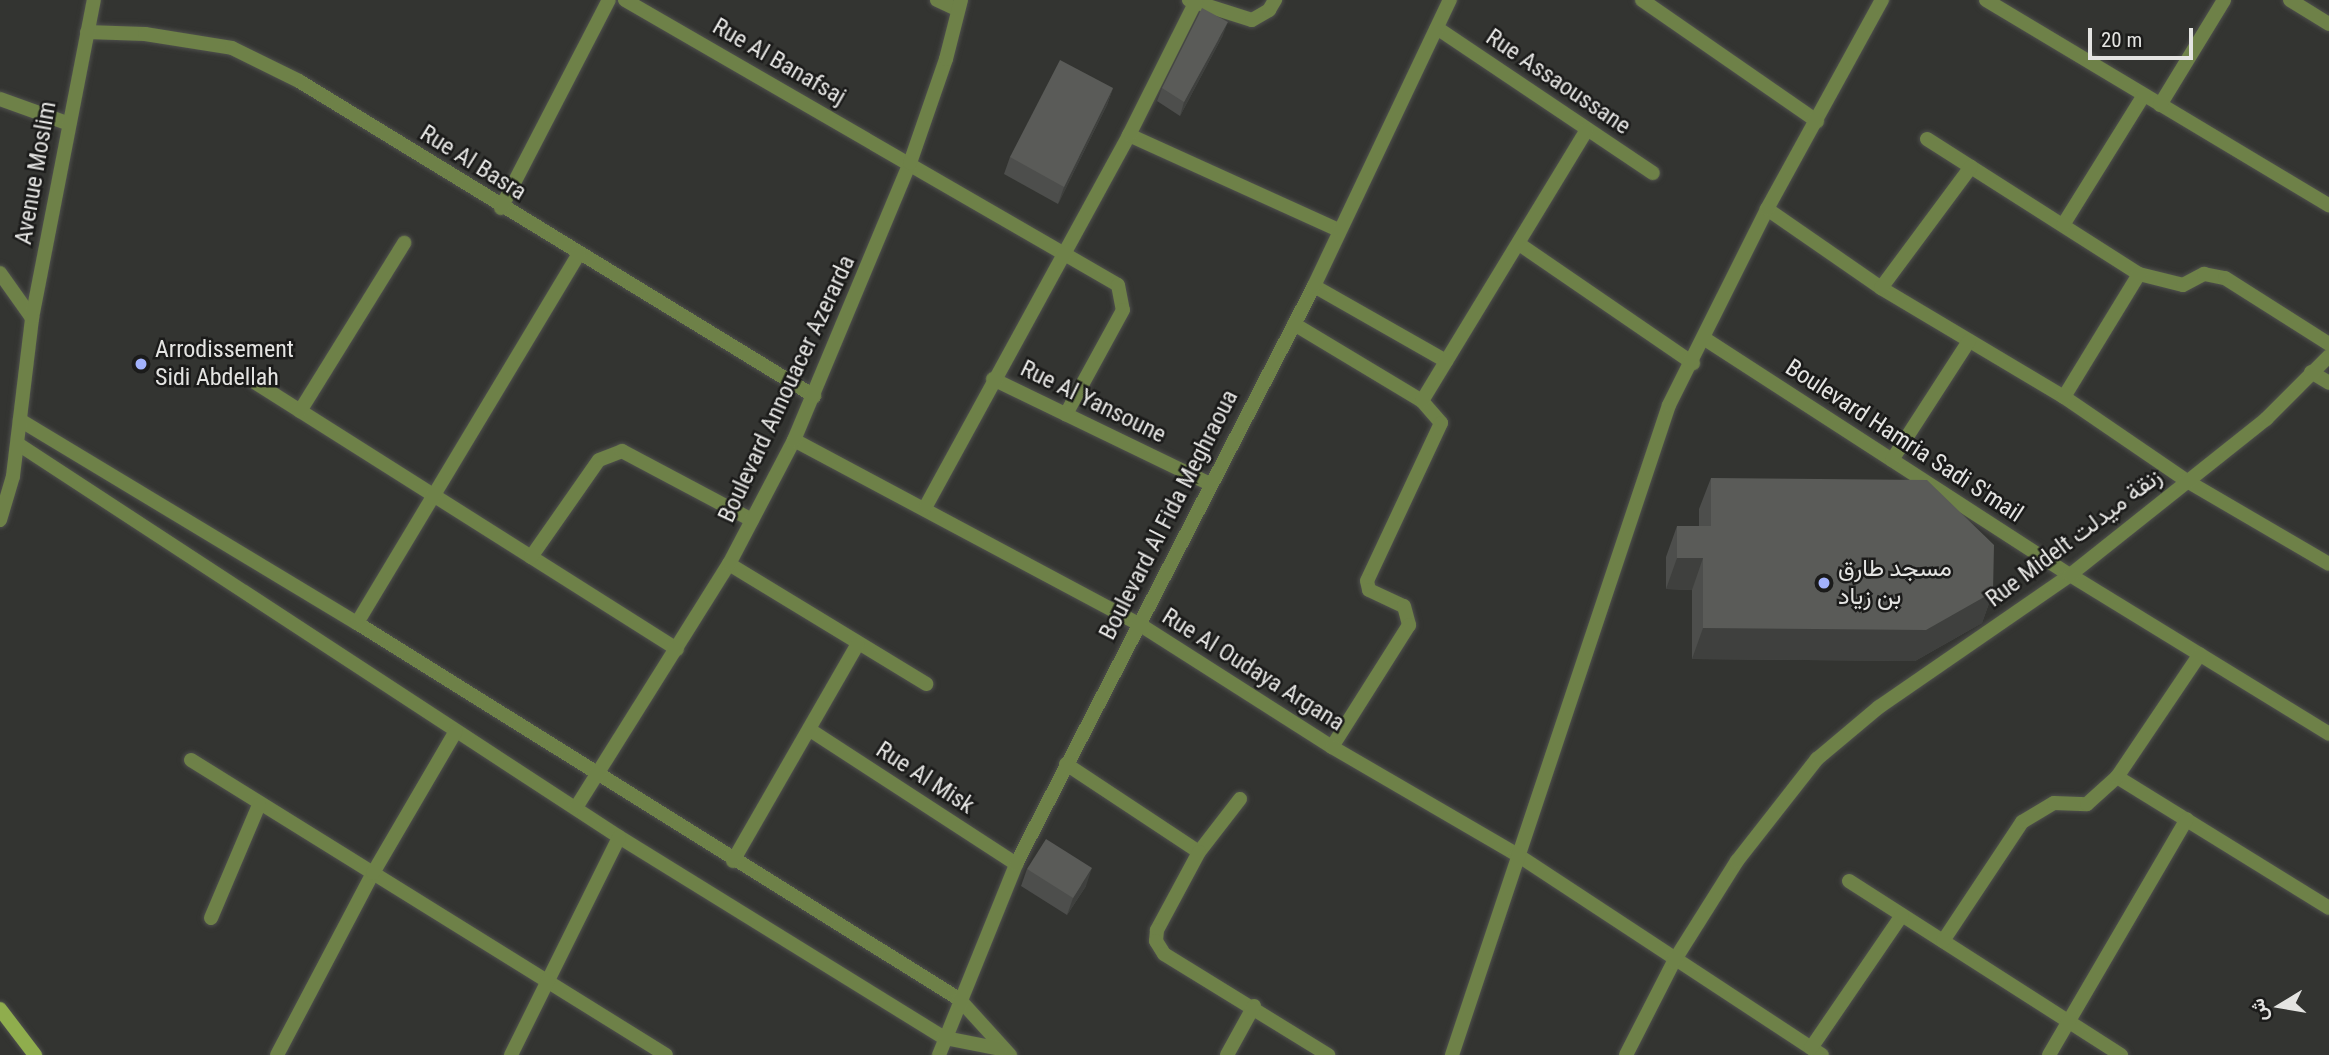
<!DOCTYPE html>
<html>
<head>
<meta charset="utf-8">
<style>
	body { margin:0 }
	#map { position:relative; width:2329px; height:1055px; overflow:hidden; background:#333431; font-family:"Roboto Condensed",Vazirmatn,sans-serif }
	div>[style] { position:absolute }
	.roads { filter:drop-shadow(0 0 2px #4f504d) drop-shadow(0 0 2px #4f504d) }
	.street>* { height:14px; margin:-7px; padding:0 7px; transform-origin:7px; border-radius:7px; background:#6e8148 }
	.secondary>* { height:14px; margin:-7px; padding:0 7px; transform-origin:7px; border-radius:7px; background:#8fad4d }
	.wall>* { inset:0; background:#4d4e4c }
	.shaded-wall>* { inset:0; background:#3f403e }
	.building>* { inset:0; background:#5a5b58 }
	.dots>* { width:19px; height:19px; translate:-50% -50%; box-sizing:border-box; border:4px solid #1b1b1a; border-radius:50% }
	span { translate:-50% -50%; white-space:nowrap; text-align:center; line-height:1.15; -webkit-text-stroke:5px #1b1b1a; paint-order:stroke }
	.street-label { font-size:24px; color:#e4e4e2 }
	.poi-label { font-size:24px; color:#e4e4e2 }
	.left { translate:0 -50%; text-align:left }
	.north { position:absolute; left:2245px; top:971px; width:70px; height:70px; -webkit-text-stroke:5px #1b1b1a; paint-order:stroke; rotate:259deg; font-size:19px; font-weight:700; line-height:28px; text-align:center; color:#e4e4e2 }
	.north::after { content:''; display:block; margin:auto; width:24px; height:32px; background:#e4e4e2; clip-path:polygon(50% 0,100% 100%,50% 72%,0 100%) }
	.scale { position:absolute; left:2088px; top:28px; width:105px; height:32px; box-sizing:border-box; border:4px solid #e4e4e2; border-top:0; padding-left:9px; font-size:21px; line-height:24px; white-space:nowrap; color:#e4e4e2; -webkit-text-stroke:5px #1b1b1a; paint-order:stroke }
</style>
</head>
<body>
<div id="map">
	<div class="roads">
		<div class="street">
			<i style="left:625px;top:0;width:569px;rotate:30.03deg"></i>
			<i style="left:1118px;top:285px;width:25px;rotate:79deg"></i>
			<i style="left:1123px;top:310px;width:119px;rotate:118.7deg"></i>
			<i style="left:937px;top:0;width:23px;rotate:25deg"></i>
			<i style="left:1189px;top:0;width:66px;rotate:17.6deg"></i>
			<i style="left:1252px;top:20px;width:20px;rotate:-30deg"></i>
			<i style="left:1269px;top:10px;width:12px;rotate:-59deg"></i>
			<i style="left:1642px;top:0;width:213px;rotate:34.7deg"></i>
			<i style="left:1986px;top:0;width:400px;rotate:30.9deg"></i>
			<i style="left:2290px;top:0;width:46px;rotate:31.6deg"></i>
			<i style="left:1437px;top:28px;width:260px;rotate:33.9deg"></i>
			<i style="left:87px;top:32px;width:58px;rotate:2deg"></i>
			<i style="left:145px;top:34px;width:88px;rotate:9.1deg"></i>
			<i style="left:232px;top:48px;width:75px;rotate:26.2deg"></i>
			<i style="left:299px;top:81px;width:604px;rotate:31.45deg"></i>
			<i style="left:0;top:99px;width:71px;rotate:19.7deg"></i>
			<i style="left:2160px;top:105px;width:123px;rotate:-58.6deg"></i>
			<i style="left:1129px;top:135px;width:230px;rotate:24.4deg"></i>
			<i style="left:1927px;top:139px;width:251px;rotate:32.5deg"></i>
			<i style="left:2139px;top:274px;width:45px;rotate:14deg"></i>
			<i style="left:2183px;top:285px;width:24px;rotate:-28deg"></i>
			<i style="left:2204px;top:274px;width:21px;rotate:11deg"></i>
			<i style="left:2225px;top:278px;width:123px;rotate:32.4deg"></i>
			<i style="left:501px;top:208px;width:234px;rotate:-62.6deg"></i>
			<i style="left:1767px;top:209px;width:139px;rotate:34.7deg"></i>
			<i style="left:1881px;top:288px;width:213px;rotate:30.8deg"></i>
			<i style="left:2064px;top:397px;width:149px;rotate:34.3deg"></i>
			<i style="left:2187px;top:481px;width:164px;rotate:30.3deg"></i>
			<i style="left:2063px;top:225px;width:153px;rotate:-58.1deg"></i>
			<i style="left:1519px;top:244px;width:211px;rotate:34.4deg"></i>
			<i style="left:0;top:273px;width:55px;rotate:54.6deg"></i>
			<i style="left:1314px;top:286px;width:152px;rotate:29.6deg"></i>
			<i style="left:1881px;top:288px;width:151px;rotate:-53.4deg"></i>
			<i style="left:1294px;top:324px;width:149px;rotate:31deg"></i>
			<i style="left:1422px;top:401px;width:29px;rotate:49deg"></i>
			<i style="left:1441px;top:423px;width:174px;rotate:115.1deg"></i>
			<i style="left:1367px;top:581px;width:9px;rotate:77deg"></i>
			<i style="left:1369px;top:590px;width:38px;rotate:25deg"></i>
			<i style="left:1404px;top:606px;width:20px;rotate:75deg"></i>
			<i style="left:1409px;top:625px;width:144px;rotate:122.3deg"></i>
			<i style="left:1705px;top:339px;width:435px;rotate:32.9deg"></i>
			<i style="left:2070px;top:575px;width:304px;rotate:31.5deg"></i>
			<i style="left:2311px;top:372px;width:21px;rotate:31deg"></i>
			<i style="left:993px;top:379px;width:241px;rotate:25.8deg"></i>
			<i style="left:256px;top:383px;width:498px;rotate:32.3deg"></i>
			<i style="left:2064px;top:397px;width:144px;rotate:-58.6deg"></i>
			<i style="left:1422px;top:401px;width:317px;rotate:-58.7deg"></i>
			<i style="left:300px;top:411px;width:198px;rotate:-58.2deg"></i>
			<i style="left:20px;top:420px;width:393px;rotate:31.1deg"></i>
			<i style="left:357px;top:623px;width:710px;rotate:31.99deg"></i>
			<i style="left:959px;top:999px;width:76px;rotate:47.7deg"></i>
			<i style="left:794px;top:440px;width:391px;rotate:28.1deg"></i>
			<i style="left:1139px;top:624px;width:229px;rotate:32.5deg"></i>
			<i style="left:1332px;top:747px;width:213px;rotate:30.2deg"></i>
			<i style="left:1516px;top:854px;width:366px;rotate:33.3deg"></i>
			<i style="left:18px;top:444px;width:718px;rotate:33.18deg"></i>
			<i style="left:619px;top:837px;width:383px;rotate:31.7deg"></i>
			<i style="left:945px;top:1038px;width:57px;rotate:11.1deg"></i>
			<i style="left:1892px;top:460px;width:142px;rotate:-57.1deg"></i>
			<i style="left:926px;top:506px;width:423px;rotate:-61.3deg"></i>
			<i style="left:1129px;top:135px;width:148px;rotate:-63.4deg"></i>
			<i style="left:0;top:520px;width:46px;rotate:-73.5deg"></i>
			<i style="left:13px;top:476px;width:159px;rotate:-83.1deg"></i>
			<i style="left:32px;top:318px;width:324px;rotate:-79deg"></i>
			<i style="left:531px;top:557px;width:118px;rotate:-55deg"></i>
			<i style="left:599px;top:460px;width:25px;rotate:-21deg"></i>
			<i style="left:622px;top:451px;width:147px;rotate:28deg"></i>
			<i style="left:729px;top:564px;width:231px;rotate:31.3deg"></i>
			<i style="left:357px;top:623px;width:431px;rotate:-59deg"></i>
			<i style="left:810px;top:730px;width:246px;rotate:33deg"></i>
			<i style="left:191px;top:760px;width:559px;rotate:31.84deg"></i>
			<i style="left:1066px;top:764px;width:159px;rotate:33.5deg"></i>
			<i style="left:2117px;top:777px;width:249px;rotate:31.7deg"></i>
			<i style="left:1240px;top:799px;width:67px;rotate:127.7deg"></i>
			<i style="left:1199px;top:852px;width:89px;rotate:118.3deg"></i>
			<i style="left:1157px;top:930px;width:11px;rotate:95deg"></i>
			<i style="left:1156px;top:941px;width:15px;rotate:58deg"></i>
			<i style="left:1164px;top:954px;width:193px;rotate:31.6deg"></i>
			<i style="left:577px;top:806px;width:286px;rotate:-57.9deg"></i>
			<i style="left:729px;top:564px;width:140px;rotate:-62.3deg"></i>
			<i style="left:794px;top:440px;width:300px;rotate:-67.3deg"></i>
			<i style="left:910px;top:163px;width:110px;rotate:-70.9deg"></i>
			<i style="left:946px;top:59px;width:61px;rotate:-75.7deg"></i>
			<i style="left:733px;top:861px;width:249px;rotate:-60.1deg"></i>
			<i style="left:1849px;top:881px;width:323px;rotate:32.6deg"></i>
			<i style="left:211px;top:918px;width:123px;rotate:-67deg"></i>
			<i style="left:1943px;top:941px;width:143px;rotate:-56.4deg"></i>
			<i style="left:2022px;top:822px;width:37px;rotate:-31deg"></i>
			<i style="left:2054px;top:803px;width:33px;rotate:2deg"></i>
			<i style="left:2087px;top:804px;width:40px;rotate:-42deg"></i>
			<i style="left:2117px;top:777px;width:148px;rotate:-56deg"></i>
			<i style="left:1811px;top:1048px;width:161px;rotate:-55.6deg"></i>
			<i style="left:277px;top:1055px;width:206px;rotate:-62.2deg"></i>
			<i style="left:373px;top:873px;width:164px;rotate:-59.7deg"></i>
			<i style="left:511px;top:1055px;width:243px;rotate:-63.6deg"></i>
			<i style="left:939px;top:1055px;width:206px;rotate:-68deg"></i>
			<i style="left:1016px;top:864px;width:650px;rotate:-62.73deg"></i>
			<i style="left:1314px;top:286px;width:317px;rotate:-64.6deg"></i>
			<i style="left:1227px;top:1055px;width:56px;rotate:-61.1deg"></i>
			<i style="left:1452px;top:1055px;width:685px;rotate:-71.54deg"></i>
			<i style="left:1669px;top:405px;width:219px;rotate:-63.4deg"></i>
			<i style="left:1767px;top:209px;width:239px;rotate:-61.2deg"></i>
			<i style="left:1626px;top:1055px;width:106px;rotate:-62.9deg"></i>
			<i style="left:1674px;top:961px;width:118px;rotate:-57.8deg"></i>
			<i style="left:1737px;top:861px;width:130px;rotate:-51.9deg"></i>
			<i style="left:1817px;top:759px;width:81px;rotate:-40deg"></i>
			<i style="left:1879px;top:707px;width:232px;rotate:-34.6deg"></i>
			<i style="left:2070px;top:575px;width:251px;rotate:-38.5deg"></i>
			<i style="left:2266px;top:419px;width:89px;rotate:-45deg"></i>
			<i style="left:2049px;top:1055px;width:273px;rotate:-59.7deg"></i>
		</div>
		<div class="secondary">
			<i style="left:0;top:1009px;width:58px;rotate:52.7deg"></i>
		</div>
	</div>
	<div class="wall">
		<i style="clip-path:polygon(1223px 35px,1180px 116px,1157px 101px,1162px 88px)"></i>
		<i style="clip-path:polygon(1113px 88px,1107px 105px,1058px 204px,1004px 174px,1010px 157px)"></i>
		<i style="clip-path:polygon(1711px 478px,1993px 592px,1982px 623px,1915px 661px,1692px 659px,1692px 590px,1666px 589px,1666px 557px,1677px 526px,1699px 526px,1699px 509px)"></i>
		<i style="clip-path:polygon(1027px 869px,1086px 886px,1067px 915px,1021px 886px)"></i>
	</div>
	<div class="shaded-wall">
		<i style="clip-path:polygon(1228px 22px,1223px 35px,1180px 116px,1184px 102px)"></i>
		<i style="clip-path:polygon(1113px 88px,1107px 105px,1058px 204px,1064px 187px)"></i>
		<i style="clip-path:polygon(1677px 558px,1703px 558px,1692px 590px,1666px 589px)"></i>
		<i style="clip-path:polygon(1993px 592px,1982px 623px,1915px 661px,1692px 659px,1703px 628px)"></i>
		<i style="clip-path:polygon(1092px 868px,1086px 886px,1067px 915px,1073px 898px)"></i>
	</div>
	<div class="building">
		<i style="clip-path:polygon(1202px 8px,1228px 22px,1184px 102px,1162px 88px)"></i>
		<i style="clip-path:polygon(1060px 60px,1113px 88px,1064px 187px,1010px 157px)"></i>
		<i style="clip-path:polygon(1711px 478px,1927px 480px,1994px 545px,1993px 592px,1926px 630px,1703px 628px,1703px 558px,1677px 558px,1677px 526px,1711px 526px)"></i>
		<i style="clip-path:polygon(1046px 839px,1092px 868px,1073px 898px,1027px 869px)"></i>
	</div>
	<div class="dots">
		<i style="left:141px;top:364px;background:#a2b2fd"></i>
		<i style="left:1824px;top:583px;background:#a2b2fd"></i>
	</div>
	<div class="street-label">
		<span style="left:779px;top:62px;rotate:30deg">Rue Al Banafsaj</span>
		<span style="left:1558px;top:82px;rotate:34deg">Rue Assaoussane</span>
		<span style="left:473px;top:163px;rotate:32deg">Rue Al Basra</span>
		<span style="left:36px;top:173px;rotate:-80deg">Avenue Moslim</span>
		<span style="left:787px;top:389px;rotate:-65deg">Boulevard Annouacer Azerarda</span>
		<span style="left:1093px;top:402px;rotate:26deg">Rue Al Yansoune</span>
		<span style="left:1904px;top:441px;rotate:33deg">Boulevard Hamria Sadi S'mail</span>
		<span style="left:1169px;top:515px;rotate:-63deg">Boulevard Al Fida Meghraoua</span>
		<span style="left:2074px;top:538px;rotate:-37deg">Rue Midelt زنقة ميدلت</span>
		<span style="left:1253px;top:670px;rotate:32deg">Rue Al Oudaya Argana</span>
		<span style="left:925px;top:778px;rotate:33deg">Rue Al Misk</span>
	</div>
	<div class="poi-label">
		<span class="left" style="left:155px;top:364px">Arrodissement<br>Sidi Abdellah</span>
		<span class="left" style="left:1838px;top:583px">مسجد طارق<br>بن زياد</span>
	</div>
	<div class="north">ش</div>
	<div class="scale">20 m</div>
</div>
</body>
</html>
